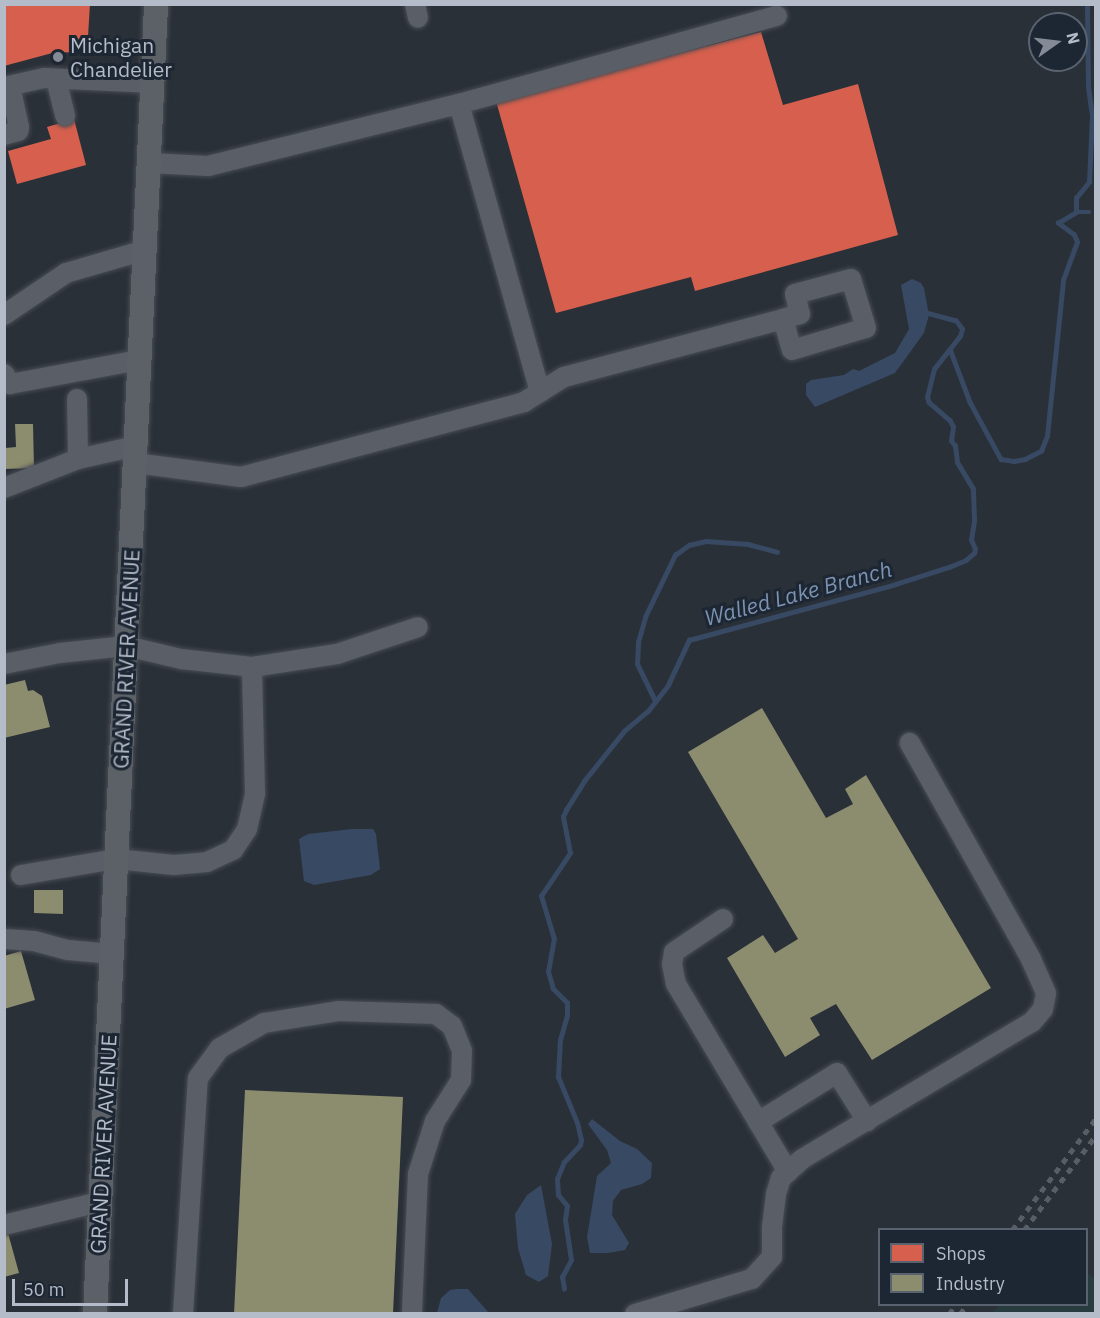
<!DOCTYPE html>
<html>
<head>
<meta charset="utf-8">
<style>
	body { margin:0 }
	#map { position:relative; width:1100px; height:1318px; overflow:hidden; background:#2a3038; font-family:"IBM Plex Sans",sans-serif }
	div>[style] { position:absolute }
	.green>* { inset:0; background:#273a3e }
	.water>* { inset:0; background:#384963 }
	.shops>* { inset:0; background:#d6604d }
	.industry>* { inset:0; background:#8c8c6e }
	.stream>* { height:4.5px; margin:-2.25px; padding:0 2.25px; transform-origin:2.25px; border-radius:2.25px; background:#384963 }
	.roads { filter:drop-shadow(0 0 2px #484c53) drop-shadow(0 0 2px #484c53) }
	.minor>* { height:20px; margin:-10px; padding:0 10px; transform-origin:10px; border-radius:10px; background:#5a5e66 }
	.major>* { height:24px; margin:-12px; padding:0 12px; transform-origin:12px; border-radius:12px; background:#5c6168 }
	.rail>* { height:4.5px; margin-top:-2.25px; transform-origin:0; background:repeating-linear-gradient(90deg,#595d64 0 6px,transparent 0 12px) }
	.dots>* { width:16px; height:16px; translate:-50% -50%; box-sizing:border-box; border:3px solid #1d2633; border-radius:50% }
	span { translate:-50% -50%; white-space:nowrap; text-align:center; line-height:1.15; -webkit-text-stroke:6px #1d2633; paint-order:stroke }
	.poi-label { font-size:21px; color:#b4bcc9 }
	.left { translate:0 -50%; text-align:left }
	.street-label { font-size:21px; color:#b4bcc9 }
	.water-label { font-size:22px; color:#7c92b1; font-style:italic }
	.frame { position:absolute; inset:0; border:6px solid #b4bcc9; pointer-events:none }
	.legend { position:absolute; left:878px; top:1228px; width:210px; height:78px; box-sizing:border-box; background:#1d2633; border:2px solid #59626f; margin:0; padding:8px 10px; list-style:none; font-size:18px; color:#b4bcc9 }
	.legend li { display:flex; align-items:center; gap:12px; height:30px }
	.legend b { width:30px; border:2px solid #59626f }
	.north { position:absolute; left:1028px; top:12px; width:60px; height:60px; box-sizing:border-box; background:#1d2633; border:2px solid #59626f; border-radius:50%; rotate:76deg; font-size:16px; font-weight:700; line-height:24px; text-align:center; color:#b4bcc9 }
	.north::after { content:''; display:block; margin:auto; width:21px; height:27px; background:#848b96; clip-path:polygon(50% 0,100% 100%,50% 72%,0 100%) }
	.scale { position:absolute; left:12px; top:1279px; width:116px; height:27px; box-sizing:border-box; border:3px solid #b4bcc9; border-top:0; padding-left:8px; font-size:18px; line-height:21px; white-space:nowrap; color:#b4bcc9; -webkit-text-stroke:4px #1d2633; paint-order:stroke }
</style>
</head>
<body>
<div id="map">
	<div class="green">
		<i style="clip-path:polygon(1087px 1273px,1095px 1278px,1095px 1313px,992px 1313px,999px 1305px,1086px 1304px)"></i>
	</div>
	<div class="water">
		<i style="clip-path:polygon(912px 279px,921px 283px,924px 288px,929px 315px,924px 333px,895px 373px,815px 407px,806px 395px,806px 384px,811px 380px,844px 375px,853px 369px,859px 371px,895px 353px,909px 329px,901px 285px)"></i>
		<i style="clip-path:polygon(352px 829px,373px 829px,376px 834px,380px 869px,371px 875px,314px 885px,304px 881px,299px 839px,308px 834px)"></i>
		<i style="clip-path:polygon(592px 1119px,620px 1141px,637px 1149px,652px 1163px,651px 1178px,642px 1184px,621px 1190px,613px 1201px,612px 1215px,629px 1243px,625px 1250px,608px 1253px,590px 1253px,587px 1237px,597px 1176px,611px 1163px,607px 1150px,588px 1124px)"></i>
		<i style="clip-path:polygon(541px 1185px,552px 1244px,548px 1276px,539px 1282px,526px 1275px,518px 1248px,515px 1214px,527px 1195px)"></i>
		<i style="clip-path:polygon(457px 1289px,468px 1289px,489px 1313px,437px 1313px,441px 1298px,450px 1290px)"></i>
	</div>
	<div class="shops">
		<i style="clip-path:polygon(9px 4px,90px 4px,87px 53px,56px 52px,4px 66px,4px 6px)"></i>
		<i style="clip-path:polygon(761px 32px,783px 105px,858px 84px,898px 235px,695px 291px,691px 277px,556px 313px,496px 101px)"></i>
		<i style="clip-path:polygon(74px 119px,86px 165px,17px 184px,8px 151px,51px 139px,47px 127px)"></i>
	</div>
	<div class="industry">
		<i style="clip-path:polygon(15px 424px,33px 424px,34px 468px,5px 469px,5px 448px,16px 447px)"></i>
		<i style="clip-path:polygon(25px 680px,28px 691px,33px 690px,42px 696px,50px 727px,4px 738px,4px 685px)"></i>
		<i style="clip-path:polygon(762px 708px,826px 818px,853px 804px,845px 789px,866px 775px,991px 988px,872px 1060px,836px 1004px,810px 1018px,820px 1035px,785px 1057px,727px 958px,763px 935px,775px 953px,798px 939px,688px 752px)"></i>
		<i style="clip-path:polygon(34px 890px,63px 890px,63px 914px,34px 913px)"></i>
		<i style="clip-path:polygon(21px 951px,35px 1000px,4px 1009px,4px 956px)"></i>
		<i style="clip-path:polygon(245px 1090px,403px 1097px,393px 1314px,234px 1314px)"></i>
		<i style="clip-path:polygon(8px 1233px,19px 1273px,4px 1277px,4px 1234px)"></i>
	</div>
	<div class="stream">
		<i style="left:1076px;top:212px;width:14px;rotate:-90deg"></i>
		<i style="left:1076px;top:198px;width:21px;rotate:-51deg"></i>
		<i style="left:1089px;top:182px;width:66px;rotate:-87.4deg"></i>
		<i style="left:1092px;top:116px;width:29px;rotate:-98deg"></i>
		<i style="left:1088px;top:87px;width:83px;rotate:-90.7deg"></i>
		<i style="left:950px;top:349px;width:57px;rotate:69.3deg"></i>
		<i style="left:970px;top:402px;width:65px;rotate:61.5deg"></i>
		<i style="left:1001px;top:459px;width:13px;rotate:9deg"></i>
		<i style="left:1014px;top:461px;width:11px;rotate:-10deg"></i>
		<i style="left:1025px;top:459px;width:18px;rotate:-27deg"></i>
		<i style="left:1041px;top:451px;width:16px;rotate:-68deg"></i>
		<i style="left:1047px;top:436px;width:157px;rotate:-84.1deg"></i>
		<i style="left:1063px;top:280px;width:40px;rotate:-69.8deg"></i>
		<i style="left:1077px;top:242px;width:8px;rotate:-113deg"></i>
		<i style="left:1074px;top:235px;width:20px;rotate:-143deg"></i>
		<i style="left:1058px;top:223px;width:21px;rotate:-31deg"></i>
		<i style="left:1076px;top:212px;width:13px"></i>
		<i style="left:655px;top:701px;width:41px;rotate:-115.9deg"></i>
		<i style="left:637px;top:664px;width:22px;rotate:-87deg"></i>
		<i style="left:638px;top:642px;width:26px;rotate:-74deg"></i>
		<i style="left:645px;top:617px;width:69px;rotate:-64.2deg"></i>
		<i style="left:675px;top:555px;width:17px;rotate:-36deg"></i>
		<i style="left:689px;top:545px;width:17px;rotate:-13deg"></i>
		<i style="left:706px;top:541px;width:42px;rotate:4.1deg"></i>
		<i style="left:748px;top:544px;width:30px;rotate:15deg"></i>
		<i style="left:564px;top:1289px;width:12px;rotate:-99deg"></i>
		<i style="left:562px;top:1277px;width:19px;rotate:-62deg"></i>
		<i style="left:571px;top:1260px;width:40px;rotate:-98.5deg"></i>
		<i style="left:565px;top:1220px;width:14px;rotate:-82deg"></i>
		<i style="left:567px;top:1206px;width:14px;rotate:-129deg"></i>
		<i style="left:558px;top:1195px;width:16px;rotate:-94deg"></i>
		<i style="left:557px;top:1179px;width:18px;rotate:-68deg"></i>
		<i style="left:564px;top:1162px;width:23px;rotate:-47deg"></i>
		<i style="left:580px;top:1145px;width:5px;rotate:-79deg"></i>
		<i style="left:581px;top:1140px;width:17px;rotate:-103deg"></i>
		<i style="left:577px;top:1123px;width:50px;rotate:-112.4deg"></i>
		<i style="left:558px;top:1077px;width:37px;rotate:-87deg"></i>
		<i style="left:560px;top:1040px;width:25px;rotate:-74deg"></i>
		<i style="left:567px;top:1016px;width:13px;rotate:-90deg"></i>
		<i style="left:567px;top:1003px;width:20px;rotate:-135deg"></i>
		<i style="left:553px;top:989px;width:18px;rotate:-106deg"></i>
		<i style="left:548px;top:972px;width:34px;rotate:-80deg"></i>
		<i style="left:554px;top:939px;width:45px;rotate:-106.8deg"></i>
		<i style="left:541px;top:896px;width:52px;rotate:-56deg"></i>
		<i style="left:570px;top:853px;width:37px;rotate:-101deg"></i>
		<i style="left:563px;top:817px;width:8px;rotate:-67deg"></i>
		<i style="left:566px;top:810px;width:34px;rotate:-58deg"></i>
		<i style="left:584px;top:781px;width:64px;rotate:-51.3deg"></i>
		<i style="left:624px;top:731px;width:31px;rotate:-40deg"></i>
		<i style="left:648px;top:711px;width:33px;rotate:-52deg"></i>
		<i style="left:668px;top:685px;width:50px;rotate:-65deg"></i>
		<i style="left:689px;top:640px;width:214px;rotate:-15.1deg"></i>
		<i style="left:896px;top:584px;width:56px;rotate:-17.8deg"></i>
		<i style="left:949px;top:567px;width:18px;rotate:-22deg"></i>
		<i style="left:966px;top:560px;width:11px;rotate:-41deg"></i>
		<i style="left:974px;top:553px;width:4px;rotate:-76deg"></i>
		<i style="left:975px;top:549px;width:10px;rotate:-114deg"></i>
		<i style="left:971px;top:540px;width:20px;rotate:-81deg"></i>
		<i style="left:974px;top:520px;width:31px;rotate:-92deg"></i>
		<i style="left:973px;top:489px;width:31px;rotate:-121deg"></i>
		<i style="left:957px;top:462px;width:16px;rotate:-97deg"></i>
		<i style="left:955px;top:446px;width:6px;rotate:-129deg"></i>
		<i style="left:951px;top:441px;width:14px;rotate:-82deg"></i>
		<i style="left:953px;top:427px;width:7px;rotate:-117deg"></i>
		<i style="left:950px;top:421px;width:28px;rotate:-139deg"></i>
		<i style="left:929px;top:403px;width:6px;rotate:-108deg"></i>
		<i style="left:927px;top:397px;width:29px;rotate:-76deg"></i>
		<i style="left:934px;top:369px;width:42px;rotate:-51.8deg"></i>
		<i style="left:960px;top:336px;width:7px;rotate:-74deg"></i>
		<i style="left:962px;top:329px;width:10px;rotate:-127deg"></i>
		<i style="left:956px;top:321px;width:28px;rotate:-165deg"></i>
	</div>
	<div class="roads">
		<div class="minor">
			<i style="left:415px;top:4px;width:14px;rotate:78deg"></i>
			<i style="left:56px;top:79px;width:38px;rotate:76deg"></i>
			<i style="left:4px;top:87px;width:41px;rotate:-12.7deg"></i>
			<i style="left:44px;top:78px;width:109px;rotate:2.6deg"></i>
			<i style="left:4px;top:135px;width:15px;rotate:-16deg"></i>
			<i style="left:18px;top:131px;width:4px;rotate:-76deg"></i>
			<i style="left:19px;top:127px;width:42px;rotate:-102.4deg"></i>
			<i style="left:149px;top:163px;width:59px;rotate:2.9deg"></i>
			<i style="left:208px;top:166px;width:259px;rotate:-13.9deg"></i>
			<i style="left:4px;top:315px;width:75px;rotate:-34.1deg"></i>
			<i style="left:66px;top:273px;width:82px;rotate:-16.2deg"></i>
			<i style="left:4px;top:374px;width:12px;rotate:59deg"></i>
			<i style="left:10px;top:384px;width:132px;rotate:-10.5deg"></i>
			<i style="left:540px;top:392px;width:299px;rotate:-105.7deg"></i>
			<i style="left:459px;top:104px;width:330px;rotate:-15.5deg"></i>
			<i style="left:77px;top:399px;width:60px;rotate:89deg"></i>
			<i style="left:78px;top:459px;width:59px;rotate:-12.6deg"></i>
			<i style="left:135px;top:463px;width:107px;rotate:7.5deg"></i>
			<i style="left:241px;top:477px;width:293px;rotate:-14.8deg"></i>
			<i style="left:524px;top:402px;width:47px;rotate:-32deg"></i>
			<i style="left:564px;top:377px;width:227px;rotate:-14.8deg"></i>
			<i style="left:783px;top:319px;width:32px;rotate:74deg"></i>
			<i style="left:792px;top:350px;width:77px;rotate:-16.6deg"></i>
			<i style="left:866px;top:328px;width:51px;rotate:-107deg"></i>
			<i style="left:851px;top:279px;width:58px;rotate:165deg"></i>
			<i style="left:795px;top:294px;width:21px;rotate:76deg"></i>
			<i style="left:800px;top:314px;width:18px;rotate:164deg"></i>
			<i style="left:4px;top:488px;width:79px;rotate:-21.4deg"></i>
			<i style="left:4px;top:664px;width:57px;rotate:-11.1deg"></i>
			<i style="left:60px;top:653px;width:66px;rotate:-6.1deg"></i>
			<i style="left:126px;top:646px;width:57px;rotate:13.3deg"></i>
			<i style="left:181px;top:659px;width:71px;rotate:6.4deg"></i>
			<i style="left:252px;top:667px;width:86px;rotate:-8.7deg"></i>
			<i style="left:337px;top:654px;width:85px;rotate:-18.4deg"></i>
			<i style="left:21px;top:875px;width:96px;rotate:-9.6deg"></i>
			<i style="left:116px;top:859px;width:58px;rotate:5.9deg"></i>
			<i style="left:174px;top:865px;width:33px;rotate:-5deg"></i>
			<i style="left:207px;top:862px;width:29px;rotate:-25deg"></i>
			<i style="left:233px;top:850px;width:25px;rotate:-56deg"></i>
			<i style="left:247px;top:829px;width:37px;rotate:-77deg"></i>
			<i style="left:255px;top:793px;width:126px;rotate:-91.4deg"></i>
			<i style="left:723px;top:919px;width:59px;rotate:146deg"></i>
			<i style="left:674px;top:952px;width:12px;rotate:99deg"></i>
			<i style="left:672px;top:964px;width:20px;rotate:79deg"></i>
			<i style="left:676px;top:984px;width:219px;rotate:59.2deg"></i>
			<i style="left:4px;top:939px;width:30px;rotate:4deg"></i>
			<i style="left:34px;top:941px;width:35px;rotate:15deg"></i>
			<i style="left:68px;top:950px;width:44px;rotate:5.2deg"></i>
			<i style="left:758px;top:1122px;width:93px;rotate:-31.8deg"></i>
			<i style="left:837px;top:1073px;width:57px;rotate:58deg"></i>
			<i style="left:4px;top:1225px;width:99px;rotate:-13.5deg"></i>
			<i style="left:183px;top:1314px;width:236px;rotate:-86.4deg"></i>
			<i style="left:198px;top:1078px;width:37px;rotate:-54deg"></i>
			<i style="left:220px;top:1048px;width:51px;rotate:-29.6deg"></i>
			<i style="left:264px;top:1023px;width:75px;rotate:-9.2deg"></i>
			<i style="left:338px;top:1011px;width:98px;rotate:1.8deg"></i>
			<i style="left:436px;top:1014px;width:20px;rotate:37deg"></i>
			<i style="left:452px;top:1026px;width:27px;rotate:68deg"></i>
			<i style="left:462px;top:1051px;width:29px;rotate:92deg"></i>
			<i style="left:461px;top:1080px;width:49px;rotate:122.4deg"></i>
			<i style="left:435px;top:1121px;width:56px;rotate:107.8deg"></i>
			<i style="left:418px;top:1174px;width:140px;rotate:92.5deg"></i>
			<i style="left:635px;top:1314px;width:122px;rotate:-16.7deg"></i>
			<i style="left:752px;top:1279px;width:30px;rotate:-48deg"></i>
			<i style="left:772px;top:1257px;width:30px;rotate:-90deg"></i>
			<i style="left:772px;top:1227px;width:33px;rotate:-83deg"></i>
			<i style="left:776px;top:1194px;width:17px;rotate:-73deg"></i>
			<i style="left:781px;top:1178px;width:28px;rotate:-42deg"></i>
			<i style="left:802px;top:1159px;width:268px;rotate:-30.8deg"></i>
			<i style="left:1032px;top:1022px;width:17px;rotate:-50deg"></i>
			<i style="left:1043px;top:1009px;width:16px;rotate:-79deg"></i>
			<i style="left:1046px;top:993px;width:37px;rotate:-114deg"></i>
			<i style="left:1031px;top:959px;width:248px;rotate:-119.3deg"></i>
		</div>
		<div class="major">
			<i style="left:95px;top:1314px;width:1311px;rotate:-87.33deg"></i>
		</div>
	</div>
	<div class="rail">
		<i style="left:1012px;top:1230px;width:140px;rotate:-53.1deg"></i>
		<i style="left:1024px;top:1230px;width:119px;rotate:-52.8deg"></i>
		<i style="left:949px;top:1314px;width:12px;rotate:-55deg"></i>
		<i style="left:960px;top:1314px;width:12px;rotate:-55deg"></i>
	</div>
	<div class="dots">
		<i style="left:58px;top:57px;background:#848b96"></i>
	</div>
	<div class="poi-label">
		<span class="left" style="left:70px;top:57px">Michigan<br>Chandelier</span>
	</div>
	<div class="street-label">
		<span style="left:126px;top:659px;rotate:-87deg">GRAND RIVER AVENUE</span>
		<span style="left:103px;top:1144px;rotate:-87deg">GRAND RIVER AVENUE</span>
	</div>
	<div class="water-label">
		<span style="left:798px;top:593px;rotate:-15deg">Walled Lake Branch</span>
	</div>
	<div class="frame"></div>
	<ul class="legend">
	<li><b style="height:16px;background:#d6604d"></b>Shops</li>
	<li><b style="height:16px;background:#8c8c6e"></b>Industry</li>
	</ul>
	<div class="north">N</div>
	<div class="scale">50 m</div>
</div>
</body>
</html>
